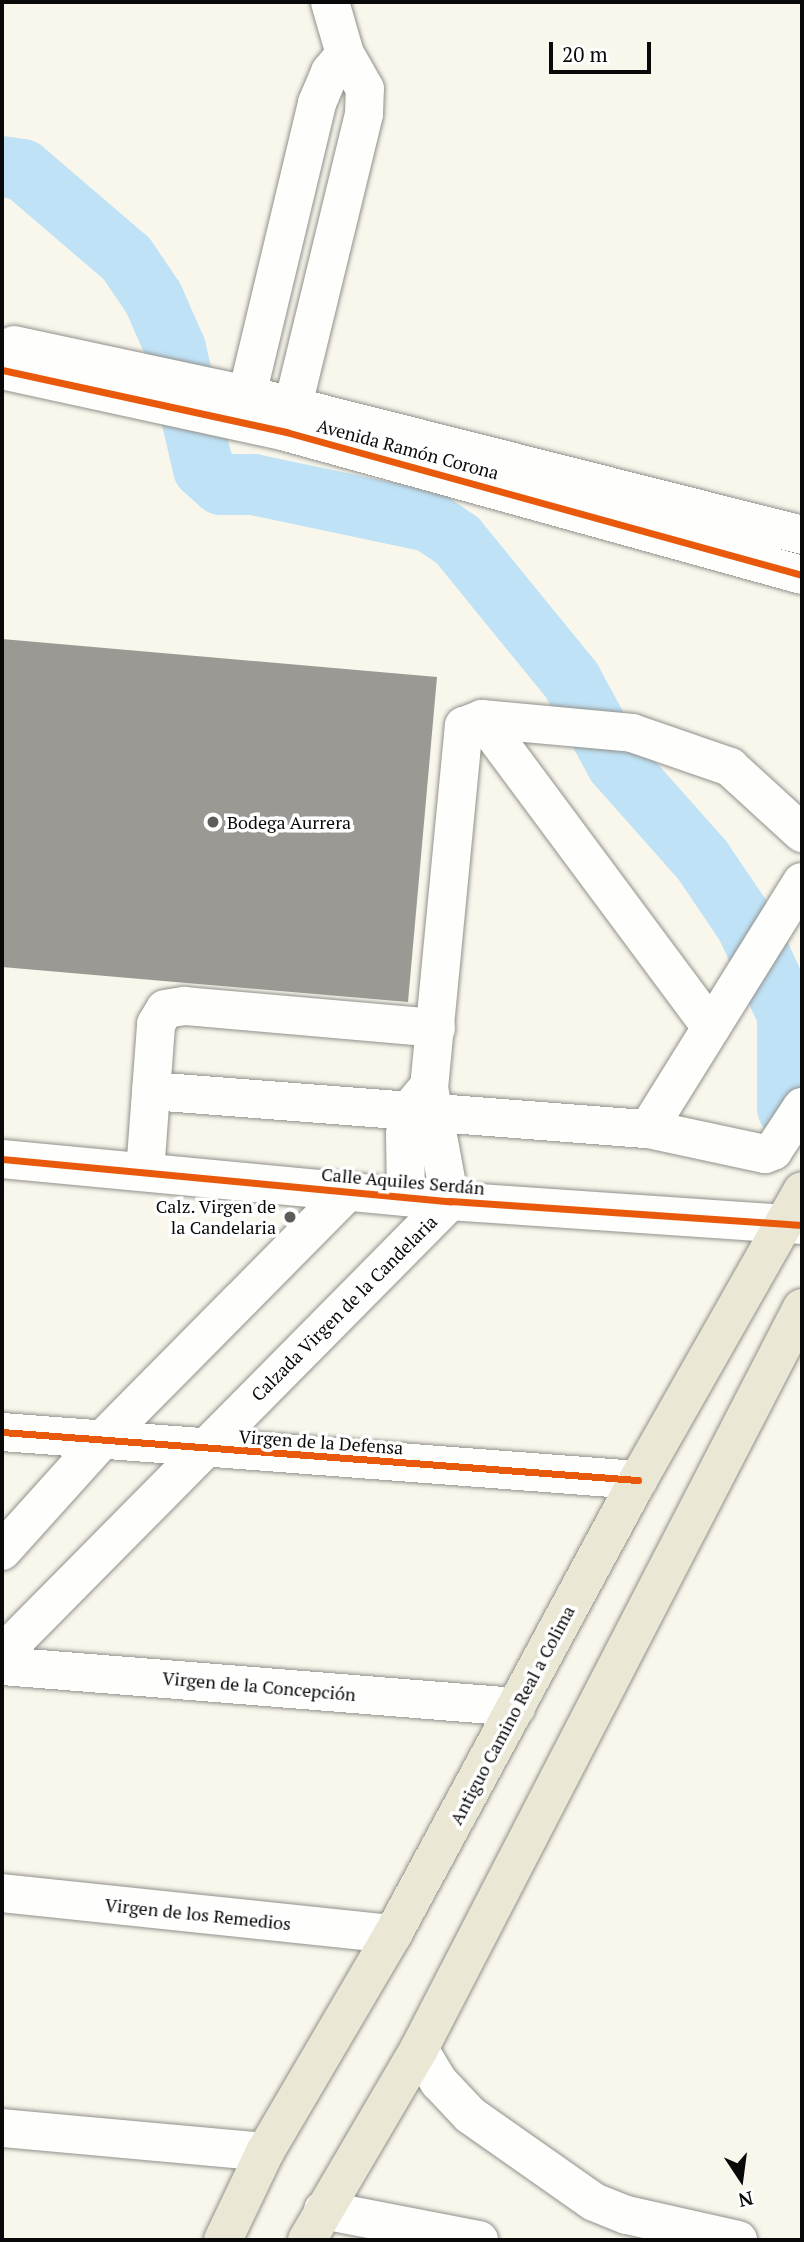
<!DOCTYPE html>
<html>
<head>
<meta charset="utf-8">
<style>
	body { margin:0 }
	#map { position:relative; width:804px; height:2242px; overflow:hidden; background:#f9f7ec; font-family:"PT Serif",serif }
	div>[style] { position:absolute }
	.river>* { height:61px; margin:-30.5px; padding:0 30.5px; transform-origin:30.5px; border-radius:30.5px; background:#bfe2f6 }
	.building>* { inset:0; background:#9b9993 }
	.roads { filter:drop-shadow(0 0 2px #91908b) drop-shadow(0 0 2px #91908b) }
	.minor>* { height:38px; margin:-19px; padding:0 19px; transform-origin:19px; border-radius:19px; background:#fefefc }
	.major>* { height:38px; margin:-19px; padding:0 19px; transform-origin:19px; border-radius:19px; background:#ebe7d5 }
	.cycleway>* { height:7px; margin:-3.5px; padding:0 3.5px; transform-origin:3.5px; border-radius:3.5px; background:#e8590c }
	.dots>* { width:19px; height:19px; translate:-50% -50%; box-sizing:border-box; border:4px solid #fff; border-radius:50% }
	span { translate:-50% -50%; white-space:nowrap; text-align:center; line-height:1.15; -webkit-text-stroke:7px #fff; paint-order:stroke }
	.street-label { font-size:18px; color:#090909 }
	.poi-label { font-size:18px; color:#090909 }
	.left { translate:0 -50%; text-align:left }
	.right { translate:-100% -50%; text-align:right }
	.frame { position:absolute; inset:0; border:4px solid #090909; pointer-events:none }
	.north { position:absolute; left:706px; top:2144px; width:70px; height:70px; -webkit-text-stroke:5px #fff; paint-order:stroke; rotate:167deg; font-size:19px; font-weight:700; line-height:28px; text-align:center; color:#090909 }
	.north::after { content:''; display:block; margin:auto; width:24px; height:32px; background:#090909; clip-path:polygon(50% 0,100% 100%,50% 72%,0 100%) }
	.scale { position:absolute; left:549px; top:42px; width:102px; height:32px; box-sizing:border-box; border:4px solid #090909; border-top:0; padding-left:9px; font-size:21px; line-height:24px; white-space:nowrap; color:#090909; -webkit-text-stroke:5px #fff; paint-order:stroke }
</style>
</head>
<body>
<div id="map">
	<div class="river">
		<i style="left:2px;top:166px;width:20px;rotate:9deg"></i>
		<i style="left:22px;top:169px;width:137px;rotate:40.6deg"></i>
		<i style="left:126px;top:258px;width:48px;rotate:56deg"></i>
		<i style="left:153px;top:298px;width:55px;rotate:66.3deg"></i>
		<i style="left:175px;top:348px;width:123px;rotate:76.9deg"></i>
		<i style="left:203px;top:468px;width:24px;rotate:42deg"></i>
		<i style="left:221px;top:484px;width:32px"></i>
		<i style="left:253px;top:484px;width:180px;rotate:11.9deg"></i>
		<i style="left:429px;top:521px;width:34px;rotate:34deg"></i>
		<i style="left:457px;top:540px;width:181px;rotate:50.8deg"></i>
		<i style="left:571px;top:680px;width:94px;rotate:61.5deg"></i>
		<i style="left:616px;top:763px;width:130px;rotate:48.4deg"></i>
		<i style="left:702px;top:860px;width:78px;rotate:55.9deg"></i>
		<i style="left:746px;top:925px;width:98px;rotate:65.3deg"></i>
		<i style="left:787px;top:1014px;width:94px;rotate:90deg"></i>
	</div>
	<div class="building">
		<i style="clip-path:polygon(2px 639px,437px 677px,408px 1002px,2px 967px)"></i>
	</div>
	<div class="roads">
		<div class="minor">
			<i style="left:14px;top:345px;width:239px;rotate:12.1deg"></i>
			<i style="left:248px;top:395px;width:571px;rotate:14.18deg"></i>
			<i style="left:2px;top:370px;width:291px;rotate:12.3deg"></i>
			<i style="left:286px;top:432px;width:535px;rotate:15.49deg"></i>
			<i style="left:241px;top:420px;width:326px;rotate:-76.5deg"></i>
			<i style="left:317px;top:103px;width:34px;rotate:-67deg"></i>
			<i style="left:330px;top:72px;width:23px;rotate:-50deg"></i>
			<i style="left:287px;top:430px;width:325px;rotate:-76.3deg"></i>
			<i style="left:364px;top:114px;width:25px;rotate:-88deg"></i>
			<i style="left:365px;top:89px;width:40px;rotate:-119.7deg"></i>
			<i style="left:345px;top:54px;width:54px;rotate:-106.1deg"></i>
			<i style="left:482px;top:719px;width:384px;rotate:53.4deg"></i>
			<i style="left:151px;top:1091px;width:498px;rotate:4.4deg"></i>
			<i style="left:648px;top:1129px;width:120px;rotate:12.1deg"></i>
			<i style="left:765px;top:1154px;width:9px;rotate:-21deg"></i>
			<i style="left:773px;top:1151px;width:53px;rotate:-56.6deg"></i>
			<i style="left:648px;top:1129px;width:291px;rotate:-58.1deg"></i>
			<i style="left:2px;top:1159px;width:450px;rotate:5.4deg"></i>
			<i style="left:450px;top:1201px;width:353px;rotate:3.9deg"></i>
			<i style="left:145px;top:1172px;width:148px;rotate:-85.7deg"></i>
			<i style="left:156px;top:1024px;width:17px;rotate:-59deg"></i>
			<i style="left:165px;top:1009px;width:20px;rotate:-9deg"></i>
			<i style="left:185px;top:1006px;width:252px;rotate:5deg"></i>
			<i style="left:406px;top:1197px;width:63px;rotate:-90.9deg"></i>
			<i style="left:405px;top:1134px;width:25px;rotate:-79deg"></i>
			<i style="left:410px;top:1109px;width:26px;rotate:-50deg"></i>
			<i style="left:2px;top:1432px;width:638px;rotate:4.32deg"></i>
			<i style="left:2px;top:1551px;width:148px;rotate:-48deg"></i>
			<i style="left:101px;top:1441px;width:350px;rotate:-45.3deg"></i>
			<i style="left:2px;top:1654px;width:637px;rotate:-45.32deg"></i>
			<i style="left:450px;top:1201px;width:115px;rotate:-100.5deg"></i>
			<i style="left:429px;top:1088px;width:364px;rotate:-84.5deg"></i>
			<i style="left:464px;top:726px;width:19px;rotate:-21deg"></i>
			<i style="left:482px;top:719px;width:151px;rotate:5.3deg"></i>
			<i style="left:632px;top:733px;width:104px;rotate:19.1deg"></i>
			<i style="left:730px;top:767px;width:98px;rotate:42.5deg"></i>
			<i style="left:2px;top:1666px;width:516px;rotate:4.56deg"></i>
			<i style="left:2px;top:1893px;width:393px;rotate:6deg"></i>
			<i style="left:419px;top:2049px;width:39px;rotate:59deg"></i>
			<i style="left:439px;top:2082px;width:45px;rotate:46.8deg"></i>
			<i style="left:470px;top:2115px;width:151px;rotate:35.1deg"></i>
			<i style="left:594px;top:2202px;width:35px;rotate:22deg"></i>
			<i style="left:627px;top:2215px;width:114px;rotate:12.7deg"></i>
			<i style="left:2px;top:2128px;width:264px;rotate:5.2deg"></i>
			<i style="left:323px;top:2210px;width:159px;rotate:10.9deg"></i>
		</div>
		<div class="major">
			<i style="left:223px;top:2240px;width:98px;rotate:-64.5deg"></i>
			<i style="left:265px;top:2152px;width:253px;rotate:-59.6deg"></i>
			<i style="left:393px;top:1934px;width:516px;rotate:-61.65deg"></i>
			<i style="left:638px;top:1480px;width:332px;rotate:-60.4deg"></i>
			<i style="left:307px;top:2240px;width:221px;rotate:-59.6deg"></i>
			<i style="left:419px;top:2049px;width:834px;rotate:-62.67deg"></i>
		</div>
	</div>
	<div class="cycleway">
		<i style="left:2px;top:370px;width:291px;rotate:12.3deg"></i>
		<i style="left:286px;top:432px;width:535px;rotate:15.49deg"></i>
		<i style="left:2px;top:1159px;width:450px;rotate:5.4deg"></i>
		<i style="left:450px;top:1201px;width:353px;rotate:3.9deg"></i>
		<i style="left:2px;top:1432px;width:638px;rotate:4.32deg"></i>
	</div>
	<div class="dots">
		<i style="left:213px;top:822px;background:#5d5c58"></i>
		<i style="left:290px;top:1217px;background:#5d5c58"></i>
	</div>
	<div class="street-label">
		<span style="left:408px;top:449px;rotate:15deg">Avenida Ramón Corona</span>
		<span style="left:403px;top:1181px;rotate:5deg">Calle Aquiles Serdán</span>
		<span style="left:344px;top:1308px;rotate:-45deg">Calzada Virgen de la Candelaria</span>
		<span style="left:321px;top:1442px;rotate:4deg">Virgen de la Defensa</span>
		<span style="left:259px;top:1686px;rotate:5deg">Virgen de la Concepción</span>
		<span style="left:512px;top:1715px;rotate:-62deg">Antiguo Camino Real a Colima</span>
		<span style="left:198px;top:1914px;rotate:6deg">Virgen de los Remedios</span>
	</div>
	<div class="poi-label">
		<span class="left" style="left:227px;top:822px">Bodega Aurrera</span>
		<span class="right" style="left:276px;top:1217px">Calz. Virgen de<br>la Candelaria</span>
	</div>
	<div class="frame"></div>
	<div class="north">N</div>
	<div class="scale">20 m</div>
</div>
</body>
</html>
